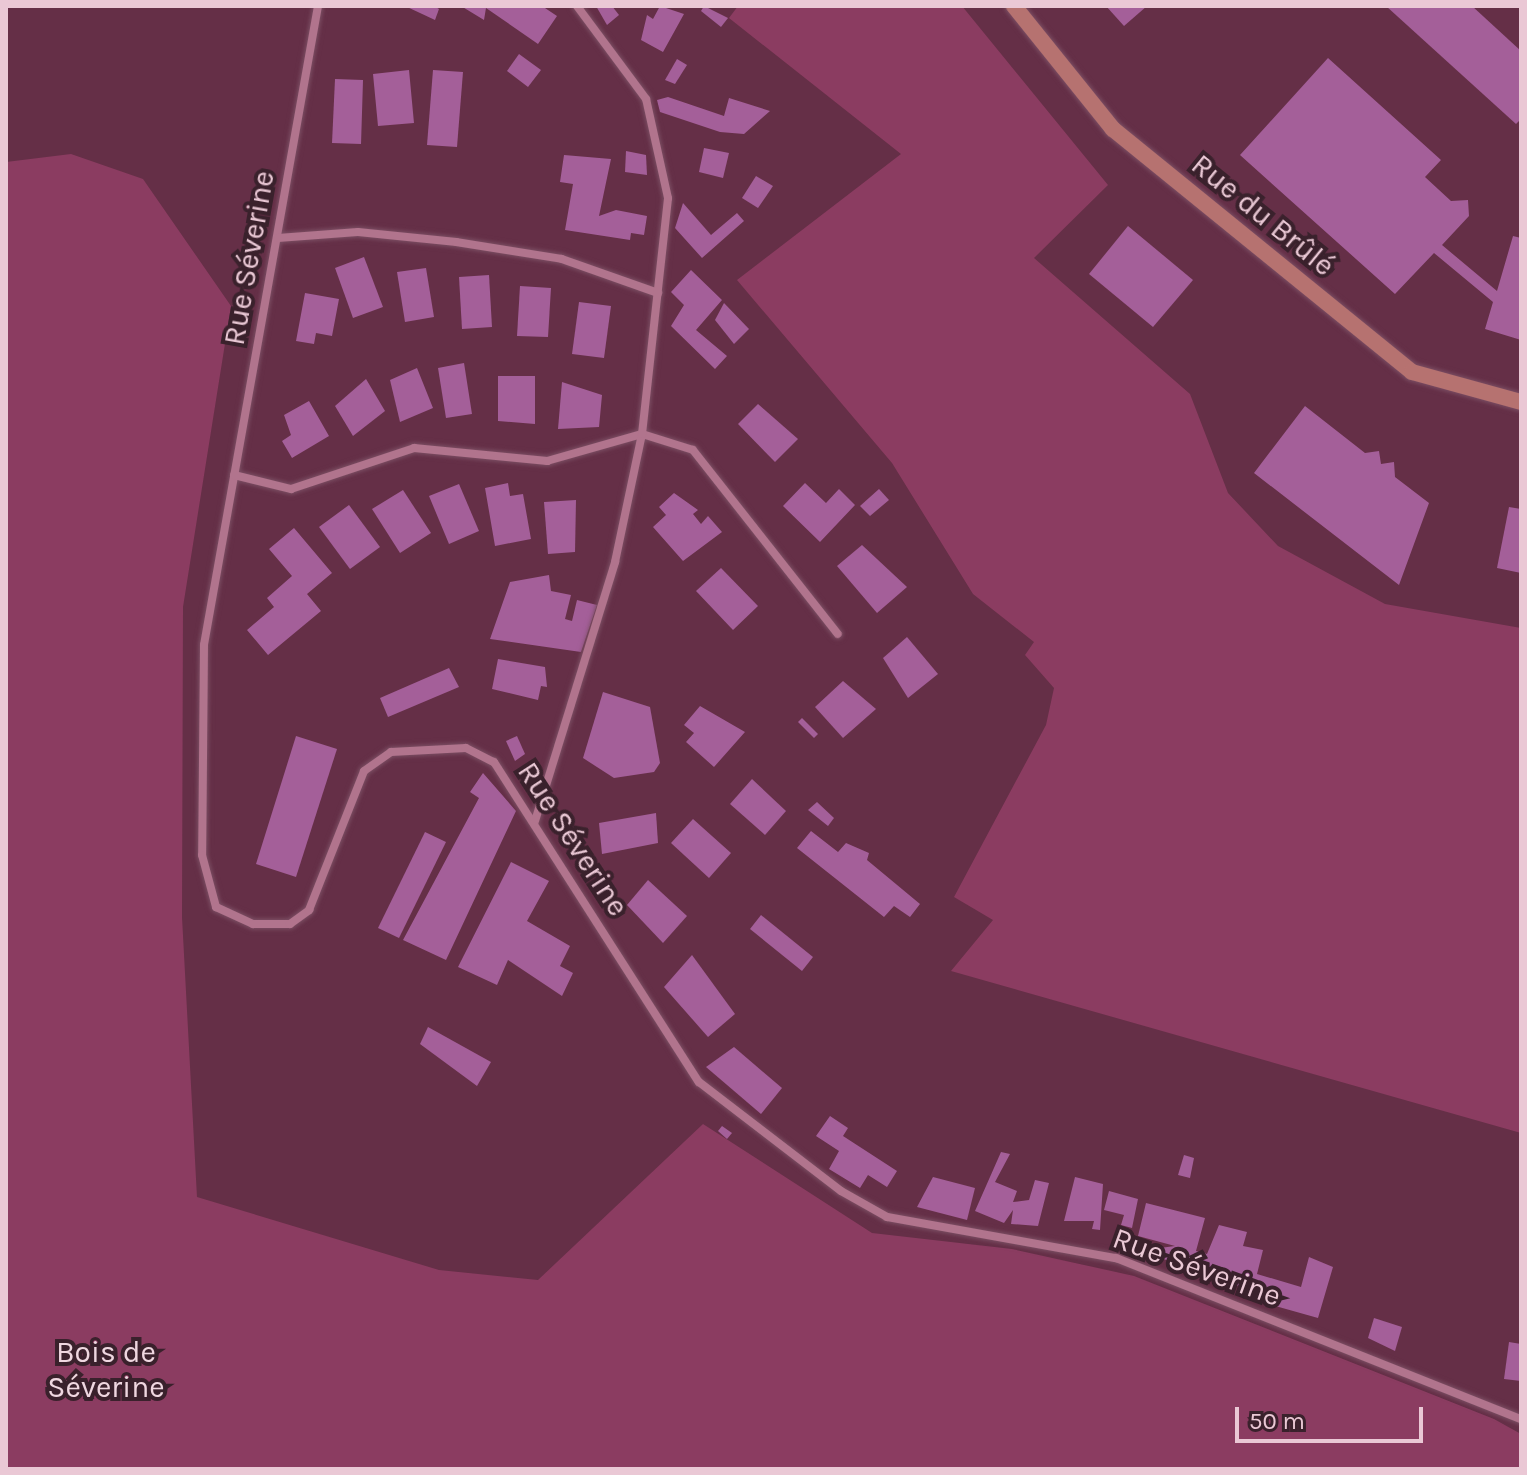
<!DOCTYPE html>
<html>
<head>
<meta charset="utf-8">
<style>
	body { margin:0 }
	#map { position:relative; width:1527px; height:1475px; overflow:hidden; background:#652f47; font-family:Karla,sans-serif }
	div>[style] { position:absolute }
	.green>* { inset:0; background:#8b3c61 }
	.building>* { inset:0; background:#a45f99 }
	.roads { filter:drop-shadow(0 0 2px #7b4e63) drop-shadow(0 0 2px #7b4e63) }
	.minor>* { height:8px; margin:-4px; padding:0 4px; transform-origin:4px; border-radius:4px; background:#b1748d }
	.secondary>* { height:16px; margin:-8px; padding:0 8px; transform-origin:8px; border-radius:8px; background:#b67270 }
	span { translate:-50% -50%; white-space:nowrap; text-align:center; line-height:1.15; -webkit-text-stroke:8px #3a212c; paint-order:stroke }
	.street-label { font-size:30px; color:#eac8d5 }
	.park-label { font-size:30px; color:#efd7e0 }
	.frame { position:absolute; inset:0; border:8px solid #eac8d5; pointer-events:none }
	.scale { position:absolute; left:1235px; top:1407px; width:188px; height:36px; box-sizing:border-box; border:4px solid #eac8d5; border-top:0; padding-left:10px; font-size:24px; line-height:28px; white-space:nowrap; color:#eac8d5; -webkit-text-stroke:6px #3a212c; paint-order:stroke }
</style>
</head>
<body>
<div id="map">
	<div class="green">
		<i style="clip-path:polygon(738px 6px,962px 6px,1108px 185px,1034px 258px,1190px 394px,1228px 493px,1278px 546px,1385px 604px,1521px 628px,1521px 1133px,951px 971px,993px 920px,954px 897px,1046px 725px,1054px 688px,1025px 655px,1034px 642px,973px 594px,892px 463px,737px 280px,901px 154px,729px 18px)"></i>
		<i style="clip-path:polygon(71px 154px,143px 179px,231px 306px,183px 607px,182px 917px,197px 1197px,439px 1270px,538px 1280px,703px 1124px,872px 1233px,1012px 1249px,1134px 1276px,1494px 1419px,1521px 1434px,1521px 1469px,6px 1469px,6px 162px)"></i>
	</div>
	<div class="building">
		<i style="clip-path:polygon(405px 6px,434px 6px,439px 9px,435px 20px)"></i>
		<i style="clip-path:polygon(461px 6px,542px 6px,557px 16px,538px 44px,486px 8px,484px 20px)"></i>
		<i style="clip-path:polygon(596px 6px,612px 6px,619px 15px,607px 25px)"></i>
		<i style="clip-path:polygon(660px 6px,684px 14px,663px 52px,641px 40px,647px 15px,653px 19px)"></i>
		<i style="clip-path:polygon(704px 6px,728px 18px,721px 27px,701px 11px)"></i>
		<i style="clip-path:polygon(1106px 6px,1147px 6px,1124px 26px)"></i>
		<i style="clip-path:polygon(1386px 6px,1472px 6px,1521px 51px,1521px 119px,1516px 124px)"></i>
		<i style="clip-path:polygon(519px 54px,541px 70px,528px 87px,507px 71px)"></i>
		<i style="clip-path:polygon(1328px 58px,1441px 160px,1425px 177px,1451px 201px,1468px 200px,1469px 216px,1442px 245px,1497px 291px,1513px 236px,1521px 238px,1521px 340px,1485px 329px,1493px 302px,1434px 253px,1395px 294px,1240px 155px)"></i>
		<i style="clip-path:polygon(677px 59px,687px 65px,675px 84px,665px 80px)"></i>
		<i style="clip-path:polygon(409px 70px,414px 123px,378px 126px,373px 74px)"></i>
		<i style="clip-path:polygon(433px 70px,463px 72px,457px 147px,427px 145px)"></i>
		<i style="clip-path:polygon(335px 79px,363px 80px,361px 144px,332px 143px)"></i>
		<i style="clip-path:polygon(668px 97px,724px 116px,729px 98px,770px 111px,744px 134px,720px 132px,660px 112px,657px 100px)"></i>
		<i style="clip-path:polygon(704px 148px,729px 153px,723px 178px,699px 172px)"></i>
		<i style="clip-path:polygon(626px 151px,646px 155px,647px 175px,625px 172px)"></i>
		<i style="clip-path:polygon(564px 155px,611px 159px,599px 216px,616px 210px,647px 216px,644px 235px,631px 233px,630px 240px,565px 230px,573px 184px,560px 182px)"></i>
		<i style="clip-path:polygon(756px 176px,773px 186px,758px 208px,742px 198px)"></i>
		<i style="clip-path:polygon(683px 203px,711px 235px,737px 213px,744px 221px,702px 258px,675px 228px)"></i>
		<i style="clip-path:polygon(1128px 226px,1193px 280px,1153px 327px,1089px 274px)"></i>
		<i style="clip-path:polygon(364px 257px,383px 307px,353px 318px,335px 268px)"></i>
		<i style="clip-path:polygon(426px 268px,434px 317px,405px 322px,397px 272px)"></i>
		<i style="clip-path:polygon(691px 270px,722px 300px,696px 330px,727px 356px,715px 369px,671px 326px,684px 305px,671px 292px)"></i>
		<i style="clip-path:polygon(489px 275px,492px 327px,462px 329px,459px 277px)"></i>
		<i style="clip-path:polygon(520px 286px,551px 288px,548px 337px,517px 336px)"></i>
		<i style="clip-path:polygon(305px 293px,339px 299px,332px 336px,316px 333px,314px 344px,296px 341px)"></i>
		<i style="clip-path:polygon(579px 302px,611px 306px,604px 358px,572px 354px)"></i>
		<i style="clip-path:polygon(724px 303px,749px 329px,734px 344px,715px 320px)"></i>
		<i style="clip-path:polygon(464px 363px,472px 414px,446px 418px,438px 368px)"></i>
		<i style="clip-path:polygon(417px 368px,433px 408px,400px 422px,390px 380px)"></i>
		<i style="clip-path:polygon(498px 376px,535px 376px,535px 424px,498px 421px)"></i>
		<i style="clip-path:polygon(366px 379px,385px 411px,353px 436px,335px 406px)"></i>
		<i style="clip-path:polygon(562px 382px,602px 395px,599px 427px,558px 429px)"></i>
		<i style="clip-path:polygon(309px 401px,329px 436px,292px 458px,282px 441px,291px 435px,284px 415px)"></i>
		<i style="clip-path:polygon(758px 404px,798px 439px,775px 462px,738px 424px)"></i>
		<i style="clip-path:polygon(1305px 406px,1365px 453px,1379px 451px,1381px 464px,1394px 462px,1395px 477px,1429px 503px,1399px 585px,1254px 473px)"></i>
		<i style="clip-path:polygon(508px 483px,510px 496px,523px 494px,531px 539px,495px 546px,485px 488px)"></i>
		<i style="clip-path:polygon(805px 483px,826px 503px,839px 489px,855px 505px,820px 542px,783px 506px)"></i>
		<i style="clip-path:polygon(459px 484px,479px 531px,449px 544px,429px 496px)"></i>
		<i style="clip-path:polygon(879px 489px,889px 500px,870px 516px,860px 506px)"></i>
		<i style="clip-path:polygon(403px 490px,431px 533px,400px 553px,372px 509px)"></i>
		<i style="clip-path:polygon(674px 493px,698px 510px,693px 514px,701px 524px,708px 516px,722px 532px,683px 561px,653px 527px,666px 515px,659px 507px)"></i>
		<i style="clip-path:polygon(576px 500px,575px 552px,548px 554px,544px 502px)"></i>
		<i style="clip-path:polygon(349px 505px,380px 547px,350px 569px,319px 527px)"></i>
		<i style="clip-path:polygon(1509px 507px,1521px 509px,1521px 573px,1497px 568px)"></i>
		<i style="clip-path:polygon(294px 528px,332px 573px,307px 594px,321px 611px,268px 655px,247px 630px,274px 607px,267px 598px,292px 576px,269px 549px)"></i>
		<i style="clip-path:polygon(862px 545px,907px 587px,877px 613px,837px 566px)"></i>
		<i style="clip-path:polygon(721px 568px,758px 606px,733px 630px,696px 591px)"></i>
		<i style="clip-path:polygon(549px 575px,551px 591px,571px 595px,565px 619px,572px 621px,577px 600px,597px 605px,581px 652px,490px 639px,510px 582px)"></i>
		<i style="clip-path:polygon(907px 637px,938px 674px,908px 698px,883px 658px)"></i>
		<i style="clip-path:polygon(498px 659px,545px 667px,547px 687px,541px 686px,538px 700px,492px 689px)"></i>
		<i style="clip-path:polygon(449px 668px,459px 687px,388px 717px,380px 698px)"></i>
		<i style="clip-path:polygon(843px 681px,876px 709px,843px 738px,815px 707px)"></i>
		<i style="clip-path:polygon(603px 692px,650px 707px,660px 763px,654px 772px,614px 778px,583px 758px)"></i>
		<i style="clip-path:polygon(700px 706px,745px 732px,714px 767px,686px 742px,694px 733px,684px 725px)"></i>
		<i style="clip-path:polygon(802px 718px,818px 734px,814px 738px,798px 722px)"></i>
		<i style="clip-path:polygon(296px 736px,337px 749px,296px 877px,256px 864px)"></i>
		<i style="clip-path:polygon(517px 736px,525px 754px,515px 761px,506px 741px)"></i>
		<i style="clip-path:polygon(483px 773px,516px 811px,446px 960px,403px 940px,479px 798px,470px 792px)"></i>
		<i style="clip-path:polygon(752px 779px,786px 811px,765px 835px,730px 804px)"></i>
		<i style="clip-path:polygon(817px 802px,834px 818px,828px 826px,808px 810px)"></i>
		<i style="clip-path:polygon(656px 813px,658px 843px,602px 854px,599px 823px)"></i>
		<i style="clip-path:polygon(693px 819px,731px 853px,709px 878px,671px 843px)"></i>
		<i style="clip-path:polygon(811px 831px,838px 852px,846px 843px,869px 853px,867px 860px,920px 904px,910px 917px,894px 906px,884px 917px,797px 848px)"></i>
		<i style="clip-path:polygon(425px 832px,446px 842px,399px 938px,378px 928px)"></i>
		<i style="clip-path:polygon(511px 862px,549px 881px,527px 921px,570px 946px,560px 966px,573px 973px,562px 996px,508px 960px,497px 985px,458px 967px)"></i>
		<i style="clip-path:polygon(648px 880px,687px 916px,663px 943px,627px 905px)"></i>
		<i style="clip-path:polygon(761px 915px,813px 957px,802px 971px,750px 929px)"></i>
		<i style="clip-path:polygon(692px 955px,735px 1014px,708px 1037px,664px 987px)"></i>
		<i style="clip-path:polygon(428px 1027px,491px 1062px,477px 1086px,420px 1044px)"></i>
		<i style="clip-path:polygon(734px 1047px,782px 1088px,761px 1114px,706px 1067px)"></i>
		<i style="clip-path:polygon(830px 1116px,848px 1128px,843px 1136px,897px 1171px,887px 1187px,868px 1175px,860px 1188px,829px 1169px,839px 1151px,816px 1136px)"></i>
		<i style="clip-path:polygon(722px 1126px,732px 1133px,727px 1139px,718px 1131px)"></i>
		<i style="clip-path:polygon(1001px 1152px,1010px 1154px,995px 1182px,1017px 1191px,1013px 1202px,1029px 1200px,1035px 1180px,1049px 1183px,1038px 1226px,1011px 1224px,1013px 1210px,1004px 1223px,975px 1211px)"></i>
		<i style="clip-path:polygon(1184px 1155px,1194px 1158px,1190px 1178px,1178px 1175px)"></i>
		<i style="clip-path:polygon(933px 1177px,975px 1188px,967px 1220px,917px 1207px)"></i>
		<i style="clip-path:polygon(1075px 1177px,1103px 1184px,1100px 1230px,1092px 1229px,1094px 1221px,1064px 1221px)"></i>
		<i style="clip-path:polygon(1109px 1191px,1138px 1199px,1132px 1228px,1121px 1225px,1124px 1215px,1104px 1210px)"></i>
		<i style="clip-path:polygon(1146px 1203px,1205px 1218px,1196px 1251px,1207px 1254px,1219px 1225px,1247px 1232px,1243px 1246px,1263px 1250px,1257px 1274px,1301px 1287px,1309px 1257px,1333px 1267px,1318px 1318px,1250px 1299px,1252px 1291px,1158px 1257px,1160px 1248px,1175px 1246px,1138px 1236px)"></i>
		<i style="clip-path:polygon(1374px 1318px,1402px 1327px,1395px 1351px,1368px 1338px)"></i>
		<i style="clip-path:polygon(1509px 1342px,1521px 1344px,1521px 1381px,1504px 1379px)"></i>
	</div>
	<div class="roads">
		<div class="minor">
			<i style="left:318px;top:6px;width:649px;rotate:100.12deg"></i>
			<i style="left:204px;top:645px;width:210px;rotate:90.5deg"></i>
			<i style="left:202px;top:855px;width:54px;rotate:74.9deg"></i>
			<i style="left:216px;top:907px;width:41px;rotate:24.7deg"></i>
			<i style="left:253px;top:924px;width:37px"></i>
			<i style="left:290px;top:924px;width:24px;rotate:-36deg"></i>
			<i style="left:309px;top:910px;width:149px;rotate:-68.4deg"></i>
			<i style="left:364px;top:771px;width:33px;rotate:-35deg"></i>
			<i style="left:391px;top:752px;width:75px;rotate:-3.1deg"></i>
			<i style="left:466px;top:748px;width:31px;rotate:27deg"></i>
			<i style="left:494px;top:762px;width:380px;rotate:57.4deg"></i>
			<i style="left:699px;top:1082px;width:179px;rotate:37.5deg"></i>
			<i style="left:841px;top:1191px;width:53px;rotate:29.5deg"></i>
			<i style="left:887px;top:1217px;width:233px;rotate:10.2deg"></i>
			<i style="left:1116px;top:1258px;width:436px;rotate:21.7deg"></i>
			<i style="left:278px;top:238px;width:80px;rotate:-4.3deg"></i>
			<i style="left:358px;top:232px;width:99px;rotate:5.8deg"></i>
			<i style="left:456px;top:242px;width:107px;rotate:9.1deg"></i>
			<i style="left:562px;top:259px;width:102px;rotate:19.5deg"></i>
			<i style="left:642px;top:434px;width:53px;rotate:17.4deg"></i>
			<i style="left:693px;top:450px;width:234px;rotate:51.8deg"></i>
			<i style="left:234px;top:475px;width:59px;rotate:13.8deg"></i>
			<i style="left:291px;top:489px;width:130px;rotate:-18.4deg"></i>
			<i style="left:414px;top:448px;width:134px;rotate:5.6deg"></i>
			<i style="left:547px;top:461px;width:99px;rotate:-15.9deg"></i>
			<i style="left:535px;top:821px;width:271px;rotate:-72.8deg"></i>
			<i style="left:615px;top:562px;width:131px;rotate:-78.1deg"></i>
			<i style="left:642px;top:434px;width:237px;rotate:-83.7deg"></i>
			<i style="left:668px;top:198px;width:101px;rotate:-102.5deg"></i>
			<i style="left:646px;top:99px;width:116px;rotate:-126.6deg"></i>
		</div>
		<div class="secondary">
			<i style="left:1014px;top:6px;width:158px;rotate:51.2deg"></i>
			<i style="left:1113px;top:129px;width:385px;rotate:39.1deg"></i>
			<i style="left:1412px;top:372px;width:113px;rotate:15.4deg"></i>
		</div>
	</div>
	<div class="street-label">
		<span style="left:1263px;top:215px;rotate:39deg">Rue du Brûlé</span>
		<span style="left:249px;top:258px;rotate:-80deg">Rue Séverine</span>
		<span style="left:573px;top:839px;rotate:57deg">Rue Séverine</span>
		<span style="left:1197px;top:1267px;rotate:20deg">Rue Séverine</span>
	</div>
	<div class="park-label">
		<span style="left:106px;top:1369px">Bois de<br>Séverine</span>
	</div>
	<div class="frame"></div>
	<div class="scale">50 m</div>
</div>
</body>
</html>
